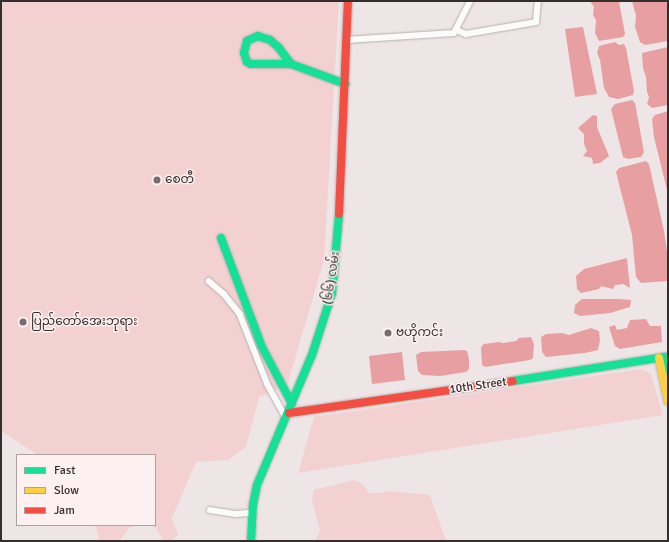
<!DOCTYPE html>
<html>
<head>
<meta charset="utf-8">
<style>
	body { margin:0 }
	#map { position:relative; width:669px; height:542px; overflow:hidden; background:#eee6e6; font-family:Signika,"Noto Sans Myanmar",sans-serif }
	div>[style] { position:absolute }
	.green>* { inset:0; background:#f3d1d1 }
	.water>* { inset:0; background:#e89fa2 }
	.roads { filter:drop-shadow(0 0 1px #b8b1b1) drop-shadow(0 0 1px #b8b1b1) }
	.street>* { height:5.5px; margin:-2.75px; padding:0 2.75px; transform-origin:2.75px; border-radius:2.75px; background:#fcfbfb }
	.fast>* { height:8px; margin:-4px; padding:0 4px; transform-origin:4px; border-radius:4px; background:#16e098 }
	.slow>* { height:8px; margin:-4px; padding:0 4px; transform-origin:4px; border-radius:4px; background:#ffcf43 }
	.jam>* { height:8px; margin:-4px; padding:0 4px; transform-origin:4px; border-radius:4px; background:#f24e42 }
	.dots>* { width:11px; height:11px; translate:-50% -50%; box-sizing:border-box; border:2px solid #fdf0f0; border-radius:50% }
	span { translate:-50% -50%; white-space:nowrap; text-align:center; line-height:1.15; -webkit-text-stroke:3px #fdf0f0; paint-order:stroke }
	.poi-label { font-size:12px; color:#342e2e }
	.left { translate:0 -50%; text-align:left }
	.street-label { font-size:12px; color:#342e2e }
	.frame { position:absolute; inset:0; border:2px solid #342e2e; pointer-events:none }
	.legend { position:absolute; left:16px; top:454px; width:140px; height:72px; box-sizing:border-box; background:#fdf0f0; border:1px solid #ada2a2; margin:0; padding:5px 7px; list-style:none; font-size:12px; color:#342e2e }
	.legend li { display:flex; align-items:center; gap:8px; height:20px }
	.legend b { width:20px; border:1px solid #ada2a2 }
</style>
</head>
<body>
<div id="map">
	<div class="green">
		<i style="clip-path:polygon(1px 1px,339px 1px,324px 260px,287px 386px,259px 397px,246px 447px,228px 460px,196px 462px,172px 518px,178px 535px,172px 540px,163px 541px,157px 529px,150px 525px,155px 525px,155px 455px,38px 455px,1px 431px)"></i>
		<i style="clip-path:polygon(642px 369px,651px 374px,663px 415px,298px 473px,314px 417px)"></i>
		<i style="clip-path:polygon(353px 480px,363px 484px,369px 493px,379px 493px,389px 491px,430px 495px,446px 541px,315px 541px,320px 530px,312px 500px,314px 490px)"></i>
		<i style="clip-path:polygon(95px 525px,135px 525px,130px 527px,119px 541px,100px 541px)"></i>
	</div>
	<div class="water">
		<i style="clip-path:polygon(619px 1px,625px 34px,623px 37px,599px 41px,595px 33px,596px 20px,593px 15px,594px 7px,590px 1px)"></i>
		<i style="clip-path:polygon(632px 1px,666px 1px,668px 6px,668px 41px,645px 45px,640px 42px,635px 27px,636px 16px)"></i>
		<i style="clip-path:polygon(583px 27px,597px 94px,575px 97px,565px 29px)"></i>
		<i style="clip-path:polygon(615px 42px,619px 45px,624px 44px,626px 48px,634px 91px,633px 95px,618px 99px,609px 97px,604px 88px,600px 60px,597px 53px,599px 46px)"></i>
		<i style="clip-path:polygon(668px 47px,668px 105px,652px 108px,647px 104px,649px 97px,647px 92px,646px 77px,643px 68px,642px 53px)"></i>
		<i style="clip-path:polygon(632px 100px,635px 103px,644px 152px,641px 157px,628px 159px,623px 157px,611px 109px,615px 104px)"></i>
		<i style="clip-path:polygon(668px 111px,668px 194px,654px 137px,652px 119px,655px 115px)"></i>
		<i style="clip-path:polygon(593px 115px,597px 116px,597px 127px,609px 156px,600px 163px,593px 164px,592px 158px,583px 156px,587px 151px,584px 144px,584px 134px,578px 128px)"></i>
		<i style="clip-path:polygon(646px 161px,649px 164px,664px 231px,668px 258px,668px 281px,641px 283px,636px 277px,632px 235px,616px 172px,619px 168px)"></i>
		<i style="clip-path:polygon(627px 258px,630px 288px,623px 284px,615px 285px,613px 289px,601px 286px,599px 289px,581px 293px,577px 289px,576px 276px,584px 269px)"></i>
		<i style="clip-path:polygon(582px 299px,619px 299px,631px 300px,630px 307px,610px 313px,580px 316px,574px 313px,575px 305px)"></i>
		<i style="clip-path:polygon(646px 319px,650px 326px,661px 326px,662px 342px,620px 349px,615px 346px,609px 327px,615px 325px,617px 330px,627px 328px,630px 320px)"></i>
		<i style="clip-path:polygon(591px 328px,599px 331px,600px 340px,598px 350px,585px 353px,546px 357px,542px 352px,541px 337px,546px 334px,562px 333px,569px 335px)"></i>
		<i style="clip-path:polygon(531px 337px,534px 344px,533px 358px,530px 360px,485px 367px,482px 365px,481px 347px,484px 344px,499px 342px,503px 343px,516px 341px,519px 338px)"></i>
		<i style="clip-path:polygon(464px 350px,467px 351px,469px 359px,469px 369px,466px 372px,440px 376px,422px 375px,418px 371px,416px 355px,421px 352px)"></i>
		<i style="clip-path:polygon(402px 352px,405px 380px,372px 384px,369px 356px)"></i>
	</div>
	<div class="roads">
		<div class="street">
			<i style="left:457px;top:30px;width:10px;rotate:24deg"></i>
			<i style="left:466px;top:34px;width:71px;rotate:-9.7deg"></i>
			<i style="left:536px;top:22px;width:21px;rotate:-85deg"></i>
			<i style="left:346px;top:40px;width:108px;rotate:-3.7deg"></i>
			<i style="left:454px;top:33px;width:36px;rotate:-63deg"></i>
			<i style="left:209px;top:281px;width:20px;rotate:41deg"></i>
			<i style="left:224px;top:294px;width:26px;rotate:51deg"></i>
			<i style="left:240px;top:314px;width:76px;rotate:68.5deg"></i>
			<i style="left:268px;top:385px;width:38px;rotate:61deg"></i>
			<i style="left:210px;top:510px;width:26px;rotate:9deg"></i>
			<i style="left:236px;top:514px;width:16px;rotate:-4deg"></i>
		</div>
		<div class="fast">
			<i style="left:291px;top:64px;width:21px;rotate:-127deg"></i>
			<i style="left:278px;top:47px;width:11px;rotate:-139deg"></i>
			<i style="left:270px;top:40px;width:13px;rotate:-162deg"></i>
			<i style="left:258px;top:36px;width:12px;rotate:156deg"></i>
			<i style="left:247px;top:41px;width:12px;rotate:104deg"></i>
			<i style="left:244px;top:53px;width:9px;rotate:72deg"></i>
			<i style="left:247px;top:62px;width:4px;rotate:27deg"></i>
			<i style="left:251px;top:64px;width:40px"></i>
			<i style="left:291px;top:64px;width:58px;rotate:20.3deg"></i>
			<i style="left:221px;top:238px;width:116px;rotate:69.4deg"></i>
			<i style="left:262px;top:347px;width:64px;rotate:62.2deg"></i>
			<i style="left:513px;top:381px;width:154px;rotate:-9deg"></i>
			<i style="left:665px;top:357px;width:12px;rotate:76deg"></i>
			<i style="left:251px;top:541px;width:36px;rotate:-87deg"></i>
			<i style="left:253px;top:505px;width:20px;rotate:-79deg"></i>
			<i style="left:257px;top:485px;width:141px;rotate:-67.1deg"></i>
			<i style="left:312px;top:355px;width:65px;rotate:-72.1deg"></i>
			<i style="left:332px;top:293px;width:79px;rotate:-84.9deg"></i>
		</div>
		<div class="slow">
			<i style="left:659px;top:358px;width:44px;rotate:78.2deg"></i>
		</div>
		<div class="jam">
			<i style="left:339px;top:214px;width:213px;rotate:-87.6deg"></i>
			<i style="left:289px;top:413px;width:226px;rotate:-8.1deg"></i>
		</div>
	</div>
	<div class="dots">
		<i style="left:157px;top:180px;background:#756e6e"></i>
		<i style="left:23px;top:322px;background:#756e6e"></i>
		<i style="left:388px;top:333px;background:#756e6e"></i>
	</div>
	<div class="poi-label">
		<span class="left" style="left:165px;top:180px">စေတီ</span>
		<span class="left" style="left:31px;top:322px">ပြည်တော်အေးဘုရား</span>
		<span class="left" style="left:396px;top:333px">ဗဟိုကင်း</span>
	</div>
	<div class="street-label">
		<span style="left:332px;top:278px;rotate:-81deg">(၆၆) လမ်း</span>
		<span style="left:478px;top:386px;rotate:-8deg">10th Street</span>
	</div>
	<div class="frame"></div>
	<ul class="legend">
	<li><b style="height:5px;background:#16e098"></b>Fast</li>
	<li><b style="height:5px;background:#ffcf43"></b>Slow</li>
	<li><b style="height:5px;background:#f24e42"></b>Jam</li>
	</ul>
</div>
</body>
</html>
